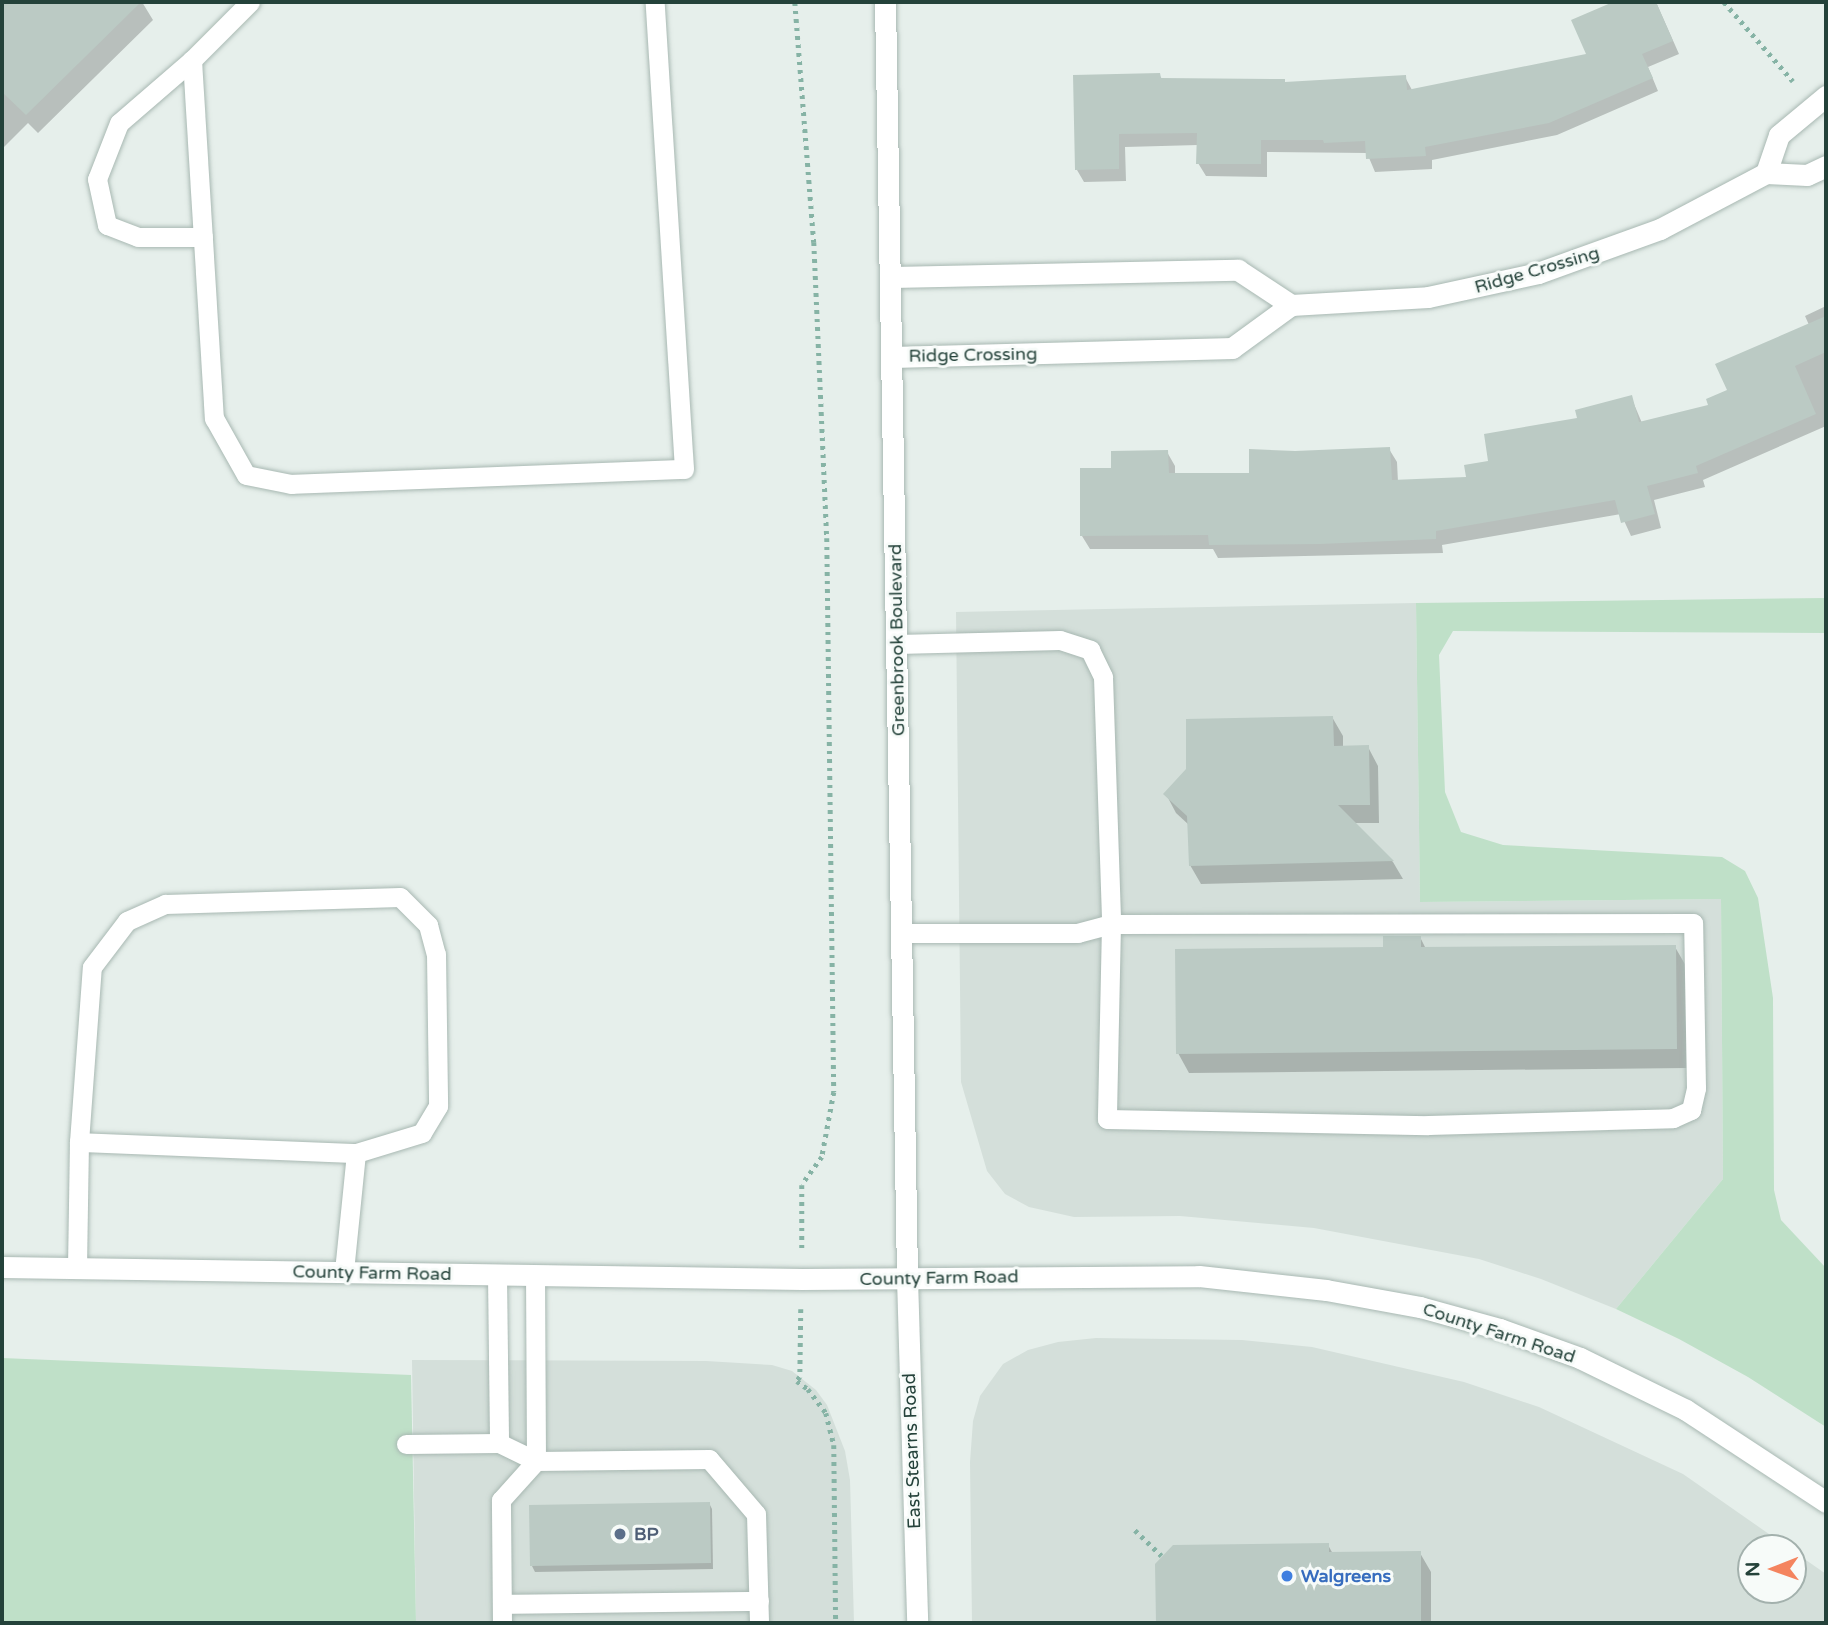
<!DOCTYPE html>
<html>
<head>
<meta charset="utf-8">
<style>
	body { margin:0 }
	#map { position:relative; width:1828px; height:1625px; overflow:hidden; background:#e6efeb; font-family:"Varela Round",sans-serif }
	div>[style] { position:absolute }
	.built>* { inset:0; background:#d4dfda }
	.green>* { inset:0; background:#bfe0c8 }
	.shadow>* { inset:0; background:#0003 }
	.building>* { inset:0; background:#bbcac4 }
	.path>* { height:4.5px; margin-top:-2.25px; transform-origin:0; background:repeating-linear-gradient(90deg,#86b3a5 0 3.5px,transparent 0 8.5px) }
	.roads { filter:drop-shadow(0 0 2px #a8b8b2) drop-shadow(0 0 2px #a8b8b2) }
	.lane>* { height:19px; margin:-9.5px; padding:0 9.5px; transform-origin:9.5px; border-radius:9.5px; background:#fff }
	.street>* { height:21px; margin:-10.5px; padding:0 10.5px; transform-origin:10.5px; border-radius:10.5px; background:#fff }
	.secondary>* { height:21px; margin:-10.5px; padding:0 10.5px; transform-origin:10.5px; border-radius:10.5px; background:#fff }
	.dots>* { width:19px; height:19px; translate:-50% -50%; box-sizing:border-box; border:4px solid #f7fbf9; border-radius:50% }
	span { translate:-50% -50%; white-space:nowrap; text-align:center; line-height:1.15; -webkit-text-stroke:6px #f7fbf9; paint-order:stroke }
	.street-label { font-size:18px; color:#24423a }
	.service-label { font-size:18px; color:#4e5e75; font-weight:700 }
	.left { translate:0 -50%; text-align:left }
	.shop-label { font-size:18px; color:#366cbe; font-weight:700 }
	.frame { position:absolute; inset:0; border:4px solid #24423a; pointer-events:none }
	.north { position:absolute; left:1737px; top:1534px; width:70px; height:70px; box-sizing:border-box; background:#f7fbf9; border:2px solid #a3b1ad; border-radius:50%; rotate:269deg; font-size:19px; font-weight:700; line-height:28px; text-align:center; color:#24423a }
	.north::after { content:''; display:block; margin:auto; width:24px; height:32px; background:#f4845f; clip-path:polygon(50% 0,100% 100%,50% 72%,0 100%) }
</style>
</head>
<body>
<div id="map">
	<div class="built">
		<i style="clip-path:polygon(1416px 603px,1420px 902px,1721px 899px,1723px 1179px,1616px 1309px,1541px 1279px,1479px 1259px,1314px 1228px,1180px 1216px,1074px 1217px,1029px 1207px,1005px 1194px,987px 1171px,961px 1082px,956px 612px)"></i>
		<i style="clip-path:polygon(1096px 1338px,1242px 1340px,1312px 1347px,1464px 1382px,1539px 1407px,1683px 1474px,1789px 1548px,1751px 1548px,1751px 1590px,1793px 1590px,1793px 1551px,1826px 1574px,1826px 1623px,972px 1623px,970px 1462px,973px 1421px,980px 1396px,1003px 1364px,1028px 1350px,1058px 1342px)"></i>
		<i style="clip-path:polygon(412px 1360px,706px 1361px,772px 1365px,792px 1371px,816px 1390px,827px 1405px,845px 1451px,850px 1480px,854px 1623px,416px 1623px)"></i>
	</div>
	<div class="green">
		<i style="clip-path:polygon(1826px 598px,1826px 633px,1453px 631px,1439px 655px,1445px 792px,1461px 832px,1503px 845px,1722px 857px,1745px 871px,1758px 898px,1773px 998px,1774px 1190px,1781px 1220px,1826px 1268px,1826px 1427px,1748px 1377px,1679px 1339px,1616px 1309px,1723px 1179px,1721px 899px,1420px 902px,1416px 603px)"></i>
		<i style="clip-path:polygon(2px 1358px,411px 1375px,416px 1623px,2px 1623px)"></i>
	</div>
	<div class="shadow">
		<i style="clip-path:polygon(2px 2px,142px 2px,153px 20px,38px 133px,28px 123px,2px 149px)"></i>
		<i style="clip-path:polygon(1618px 2px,1656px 2px,1679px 54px,1648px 67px,1658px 91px,1557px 135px,1432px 160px,1432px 169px,1375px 172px,1367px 153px,1267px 152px,1267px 177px,1206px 176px,1198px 163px,1198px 145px,1125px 147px,1126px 181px,1084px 182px,1077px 170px,1159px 75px,1163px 80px,1286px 84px,1405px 77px,1412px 90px,1588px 56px,1573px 21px)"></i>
		<i style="clip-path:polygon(1826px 306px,1826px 426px,1703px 480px,1705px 487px,1654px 500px,1661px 528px,1631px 536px,1621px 514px,1442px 545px,1443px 553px,1218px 558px,1213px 549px,1090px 549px,1082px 536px,1113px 469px,1167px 452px,1175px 466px,1175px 475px,1251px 475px,1295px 453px,1389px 449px,1397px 462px,1398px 482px,1469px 479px,1490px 462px,1631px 397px,1642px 423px,1710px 406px,1809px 325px,1805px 316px)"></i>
		<i style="clip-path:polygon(1332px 717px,1343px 736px,1343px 748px,1368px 747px,1378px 766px,1379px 823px,1354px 823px,1393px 862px,1403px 879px,1201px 884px,1190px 865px,1189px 825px,1176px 813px,1166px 794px)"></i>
		<i style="clip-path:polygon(1420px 937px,1426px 949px,1675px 947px,1686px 966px,1687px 1068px,1189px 1073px,1178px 1053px,1385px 949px)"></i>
		<i style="clip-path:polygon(709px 1503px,712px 1509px,713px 1569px,535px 1572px,532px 1566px)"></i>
		<i style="clip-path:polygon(1328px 1545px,1333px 1554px,1420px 1553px,1431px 1572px,1431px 1623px,1157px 1623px,1157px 1564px)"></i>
	</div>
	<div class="building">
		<i style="clip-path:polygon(2px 2px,141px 2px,26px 115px,2px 92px)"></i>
		<i style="clip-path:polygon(1613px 2px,1656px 2px,1673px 41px,1642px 54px,1653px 78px,1549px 123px,1425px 147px,1426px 156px,1366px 159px,1365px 141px,1324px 143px,1323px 140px,1261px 140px,1261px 164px,1196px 164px,1197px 133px,1119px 134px,1119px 169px,1075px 170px,1073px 75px,1160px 73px,1161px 78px,1285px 79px,1285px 82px,1406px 75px,1407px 90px,1586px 54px,1571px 20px)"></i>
		<i style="clip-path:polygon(1826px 316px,1826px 352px,1795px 366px,1816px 414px,1696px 466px,1698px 473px,1647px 486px,1655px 514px,1621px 523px,1615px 500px,1436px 531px,1436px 539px,1320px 544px,1209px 545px,1208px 535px,1080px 536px,1080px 468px,1111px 468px,1111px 451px,1168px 450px,1169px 473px,1249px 473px,1249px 449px,1295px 451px,1390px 447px,1392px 480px,1466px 477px,1464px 465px,1488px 461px,1484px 434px,1577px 418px,1575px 410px,1632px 395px,1639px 422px,1708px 405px,1706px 399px,1727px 390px,1715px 364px)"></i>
		<i style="clip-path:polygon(1333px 716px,1334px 746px,1369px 745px,1370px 805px,1338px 805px,1394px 861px,1189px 866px,1187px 816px,1163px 794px,1186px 769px,1186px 719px)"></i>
		<i style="clip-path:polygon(1383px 936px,1421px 936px,1421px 947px,1676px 945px,1677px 1049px,1176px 1054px,1175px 949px,1383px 947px)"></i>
		<i style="clip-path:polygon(710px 1502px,711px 1563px,530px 1566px,529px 1505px)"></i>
		<i style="clip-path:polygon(1329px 1543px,1329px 1552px,1421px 1551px,1421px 1623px,1156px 1623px,1155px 1564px,1173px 1545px)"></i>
	</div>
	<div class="path">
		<i style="left:795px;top:2px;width:241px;rotate:85.5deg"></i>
		<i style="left:814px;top:242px;width:296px;rotate:87.5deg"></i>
		<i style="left:827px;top:538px;width:554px;rotate:89.28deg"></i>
		<i style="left:834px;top:1092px;width:66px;rotate:100.5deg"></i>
		<i style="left:822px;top:1157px;width:34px;rotate:126deg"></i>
		<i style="left:802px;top:1185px;width:63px;rotate:90deg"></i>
		<i style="left:1724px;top:2px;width:105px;rotate:48.9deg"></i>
		<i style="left:801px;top:1309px;width:68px;rotate:90.8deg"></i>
		<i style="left:800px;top:1377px;width:5px;rotate:127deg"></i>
		<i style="left:797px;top:1381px;width:14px;rotate:36deg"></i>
		<i style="left:808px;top:1389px;width:30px;rotate:53deg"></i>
		<i style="left:826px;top:1413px;width:33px;rotate:76deg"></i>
		<i style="left:834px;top:1445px;width:178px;rotate:89.4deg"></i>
		<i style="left:1135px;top:1530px;width:37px;rotate:44deg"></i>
	</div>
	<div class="roads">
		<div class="lane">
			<i style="left:250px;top:2px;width:82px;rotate:135deg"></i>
			<i style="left:192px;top:60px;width:359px;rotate:86.5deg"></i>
			<i style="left:214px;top:418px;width:65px;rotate:60.7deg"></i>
			<i style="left:246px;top:475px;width:46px;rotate:11.3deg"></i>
			<i style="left:291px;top:484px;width:393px;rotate:-2.2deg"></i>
			<i style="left:684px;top:469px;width:468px;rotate:-93.6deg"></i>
			<i style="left:192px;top:60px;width:96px;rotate:139.2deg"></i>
			<i style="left:119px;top:123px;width:60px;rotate:111.4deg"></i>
			<i style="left:97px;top:179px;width:47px;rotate:77.7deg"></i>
			<i style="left:107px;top:225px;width:33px;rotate:21deg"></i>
			<i style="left:138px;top:237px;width:65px"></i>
			<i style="left:897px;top:644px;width:163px;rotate:-1.4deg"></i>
			<i style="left:1060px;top:640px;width:32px;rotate:18deg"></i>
			<i style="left:1090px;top:650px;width:30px;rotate:64deg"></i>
			<i style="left:1103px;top:677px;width:247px;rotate:88.1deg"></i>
			<i style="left:1111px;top:924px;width:195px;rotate:91.2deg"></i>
			<i style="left:1107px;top:1119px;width:321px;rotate:1.1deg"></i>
			<i style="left:1428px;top:1125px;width:245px;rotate:-1.6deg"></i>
			<i style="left:1673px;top:1118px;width:20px;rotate:-24deg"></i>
			<i style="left:1691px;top:1110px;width:23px;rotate:-77deg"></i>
			<i style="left:1696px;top:1088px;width:165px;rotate:-91deg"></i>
			<i style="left:1693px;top:923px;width:582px;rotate:179.9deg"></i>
			<i style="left:1111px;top:924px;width:34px;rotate:165deg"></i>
			<i style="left:1078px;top:933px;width:176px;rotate:180deg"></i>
			<i style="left:79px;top:1142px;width:277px;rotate:2.3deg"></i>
			<i style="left:77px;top:1268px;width:126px;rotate:-89.1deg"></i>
			<i style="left:79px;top:1142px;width:175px;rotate:-85.8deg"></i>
			<i style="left:92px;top:967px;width:58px;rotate:-52.7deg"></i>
			<i style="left:127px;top:921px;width:42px;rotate:-24.1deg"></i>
			<i style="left:165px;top:904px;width:235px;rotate:-1.7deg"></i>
			<i style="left:400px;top:897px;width:40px;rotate:45deg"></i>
			<i style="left:428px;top:925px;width:30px;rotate:75deg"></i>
			<i style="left:436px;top:954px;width:152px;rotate:89.2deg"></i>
			<i style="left:438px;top:1106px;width:31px;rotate:121deg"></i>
			<i style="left:422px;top:1133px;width:69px;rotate:163.1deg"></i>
			<i style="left:356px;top:1153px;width:120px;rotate:95.8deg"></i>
			<i style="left:497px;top:1275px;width:168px;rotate:89.3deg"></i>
			<i style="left:406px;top:1444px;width:93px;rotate:-0.6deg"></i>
			<i style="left:499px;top:1443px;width:41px;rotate:25.9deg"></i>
			<i style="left:536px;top:1461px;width:173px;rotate:-0.7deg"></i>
			<i style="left:709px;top:1459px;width:72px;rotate:49.5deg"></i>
			<i style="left:756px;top:1514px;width:109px;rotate:88.4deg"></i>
			<i style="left:502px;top:1604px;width:257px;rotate:-0.7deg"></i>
			<i style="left:502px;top:1623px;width:123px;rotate:-90.5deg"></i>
			<i style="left:501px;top:1500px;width:52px;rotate:-48.1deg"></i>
			<i style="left:536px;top:1461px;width:185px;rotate:-90.3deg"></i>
		</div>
		<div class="street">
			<i style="left:1766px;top:173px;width:40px;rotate:-71.1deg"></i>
			<i style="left:1779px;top:135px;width:61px;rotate:-39.7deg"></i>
			<i style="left:891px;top:277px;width:347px;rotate:-1.2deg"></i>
			<i style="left:1238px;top:270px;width:64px;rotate:33.4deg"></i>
			<i style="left:893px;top:357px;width:339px;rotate:-1.5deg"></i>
			<i style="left:1232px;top:348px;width:73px;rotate:-36.1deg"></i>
			<i style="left:1291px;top:305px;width:137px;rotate:-3.3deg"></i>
			<i style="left:1428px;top:297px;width:113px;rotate:-12.3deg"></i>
			<i style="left:1538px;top:273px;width:130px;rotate:-19.8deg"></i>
			<i style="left:1660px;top:229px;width:120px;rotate:-27.8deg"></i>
			<i style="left:1766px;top:173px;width:41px;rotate:2.8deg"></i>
			<i style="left:1807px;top:175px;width:21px;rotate:-25deg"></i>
		</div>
		<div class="secondary">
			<i style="left:885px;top:2px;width:1276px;rotate:89.01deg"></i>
			<i style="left:907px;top:1278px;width:345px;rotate:88.3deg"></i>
			<i style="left:2px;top:1267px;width:800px;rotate:0.86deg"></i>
			<i style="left:802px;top:1279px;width:397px;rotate:-0.4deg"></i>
			<i style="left:1199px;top:1276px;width:128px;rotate:6.3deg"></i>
			<i style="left:1326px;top:1290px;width:96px;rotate:10.3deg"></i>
			<i style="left:1420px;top:1307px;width:83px;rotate:15.4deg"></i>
			<i style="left:1500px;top:1329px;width:85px;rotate:19.9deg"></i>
			<i style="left:1580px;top:1358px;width:118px;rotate:26.1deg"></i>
			<i style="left:1686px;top:1410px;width:168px;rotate:33.3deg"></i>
		</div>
	</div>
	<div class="dots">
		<i style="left:620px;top:1534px;background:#5c6f8a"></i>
		<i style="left:1287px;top:1576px;background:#3f7fe0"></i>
	</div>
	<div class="street-label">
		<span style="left:1537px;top:270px;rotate:-16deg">Ridge Crossing</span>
		<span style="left:973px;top:355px;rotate:-1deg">Ridge Crossing</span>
		<span style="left:897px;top:640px;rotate:-91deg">Greenbrook Boulevard</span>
		<span style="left:372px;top:1273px;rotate:1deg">County Farm Road</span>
		<span style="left:939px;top:1278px;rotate:-1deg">County Farm Road</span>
		<span style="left:1499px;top:1333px;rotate:18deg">County Farm Road</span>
		<span style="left:912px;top:1451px;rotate:-92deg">East Stearns Road</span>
	</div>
	<div class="service-label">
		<span class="left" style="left:634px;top:1534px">BP</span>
	</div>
	<div class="shop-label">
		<span class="left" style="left:1301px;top:1576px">Walgreens</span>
	</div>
	<div class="frame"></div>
	<div class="north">N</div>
</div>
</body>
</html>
